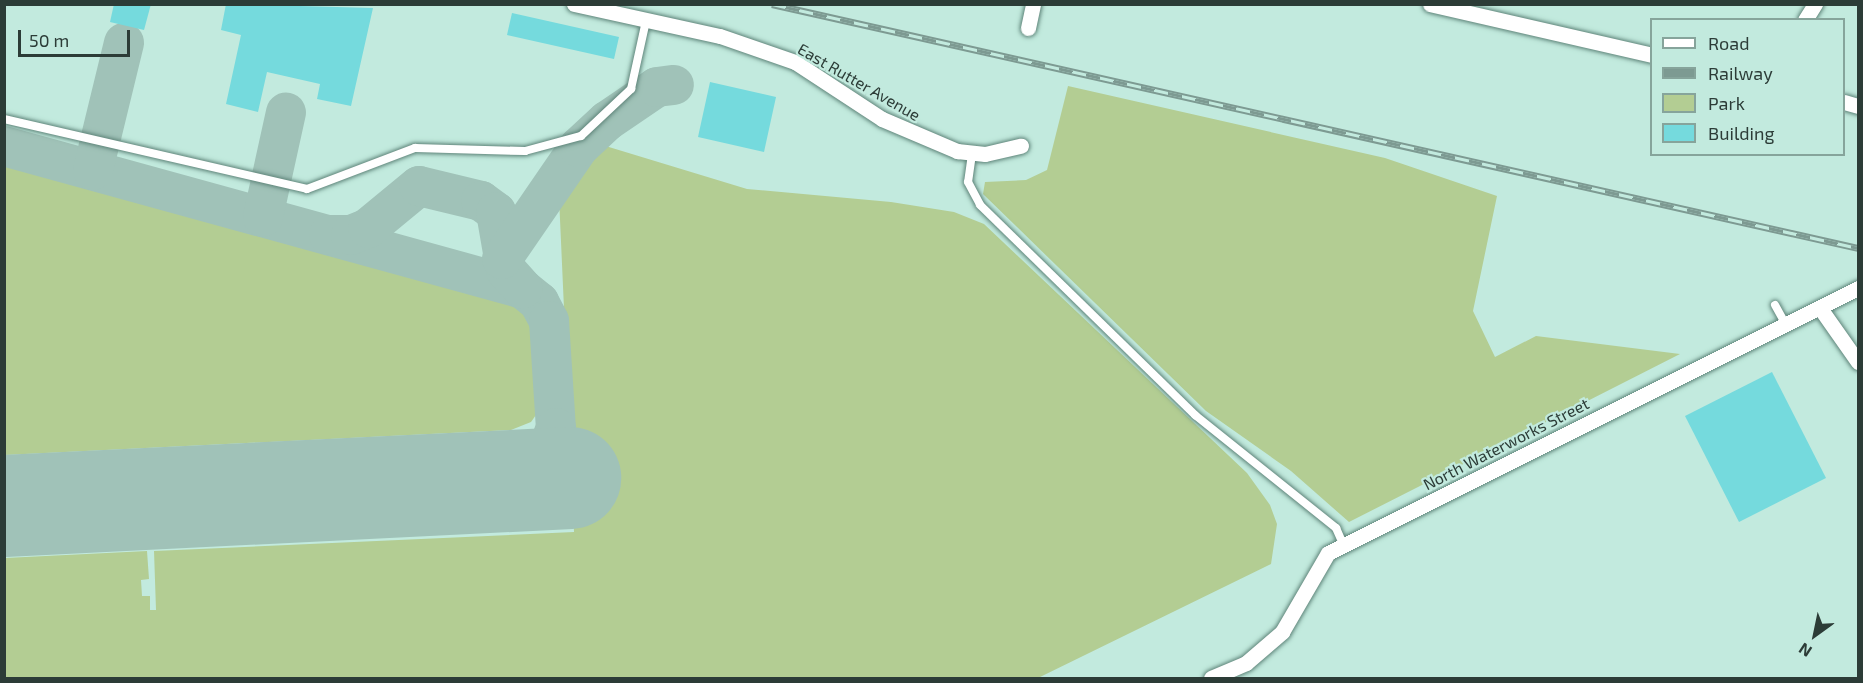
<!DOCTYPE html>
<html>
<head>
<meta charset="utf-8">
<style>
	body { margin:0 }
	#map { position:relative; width:1863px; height:683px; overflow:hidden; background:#c2eade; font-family:"Exo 2",sans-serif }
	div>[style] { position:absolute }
	.green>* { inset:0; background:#b3cd93 }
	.taxiway>* { height:40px; margin:-20px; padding:0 20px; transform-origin:20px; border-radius:20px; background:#a0c2b8 }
	.runway>* { height:102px; margin:-51px; padding:0 51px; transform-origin:51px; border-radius:51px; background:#a0c2b8 }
	.building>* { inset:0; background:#75dadd }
	.roads { filter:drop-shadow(0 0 2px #5e8479) drop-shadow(0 0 2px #5e8479) }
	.lane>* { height:8px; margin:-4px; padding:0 4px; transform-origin:4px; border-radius:4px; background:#fff }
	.street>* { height:15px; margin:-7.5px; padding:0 7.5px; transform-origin:7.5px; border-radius:7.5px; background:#fff }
	.rail>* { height:7px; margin-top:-3.5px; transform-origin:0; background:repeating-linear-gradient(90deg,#c2eade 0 14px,#7d9a92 0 28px); box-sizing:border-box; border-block:2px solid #7d9a92 }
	span { translate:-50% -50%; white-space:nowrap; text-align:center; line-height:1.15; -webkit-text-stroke:4.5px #c2eade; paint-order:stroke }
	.street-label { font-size:16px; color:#2c3c37 }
	.frame { position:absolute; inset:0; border:6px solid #2c3c37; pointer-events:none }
	.legend { position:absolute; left:1650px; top:18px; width:195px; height:138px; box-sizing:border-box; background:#c2eade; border:2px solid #86a49b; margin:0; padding:8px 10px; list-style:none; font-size:18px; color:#2c3c37 }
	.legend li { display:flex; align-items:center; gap:12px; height:30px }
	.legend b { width:30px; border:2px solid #86a49b }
	.north { position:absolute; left:1785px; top:605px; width:60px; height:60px; -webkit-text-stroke:4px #c2eade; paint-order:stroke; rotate:213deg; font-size:16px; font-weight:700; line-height:24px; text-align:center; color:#2c3c37 }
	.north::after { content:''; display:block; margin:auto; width:21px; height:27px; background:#2c3c37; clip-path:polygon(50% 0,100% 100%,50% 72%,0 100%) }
	.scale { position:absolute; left:18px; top:30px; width:112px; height:27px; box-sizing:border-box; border:3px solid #2c3c37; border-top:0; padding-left:8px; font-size:18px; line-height:21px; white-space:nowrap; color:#2c3c37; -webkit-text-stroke:4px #c2eade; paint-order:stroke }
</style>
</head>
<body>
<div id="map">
	<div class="green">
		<i style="clip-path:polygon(1068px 86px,1385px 158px,1497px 196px,1473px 311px,1495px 357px,1536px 336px,1680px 354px,1349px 522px,1291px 471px,1206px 411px,983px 194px,985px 182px,1026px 180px,1047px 170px)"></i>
		<i style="clip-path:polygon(599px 144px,747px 189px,891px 202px,954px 212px,984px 224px,1247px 473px,1270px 505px,1277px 524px,1271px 564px,1038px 678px,5px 678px,5px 558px,147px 551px,149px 579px,141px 580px,142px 596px,150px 596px,150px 610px,156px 610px,154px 551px,574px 532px,559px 197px)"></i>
		<i style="clip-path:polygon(5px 158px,517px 298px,534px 310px,539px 320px,543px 405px,531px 422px,511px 430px,5px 455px)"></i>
	</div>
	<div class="taxiway">
		<i style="left:4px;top:146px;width:538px;rotate:15.4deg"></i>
		<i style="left:523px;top:289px;width:21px;rotate:39deg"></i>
		<i style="left:539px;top:302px;width:21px;rotate:62deg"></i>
		<i style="left:549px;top:321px;width:107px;rotate:86.3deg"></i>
		<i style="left:556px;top:428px;width:29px;rotate:112deg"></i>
		<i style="left:545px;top:455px;width:40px;rotate:140deg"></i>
		<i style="left:93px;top:170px;width:131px;rotate:-76.3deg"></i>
		<i style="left:263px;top:217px;width:107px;rotate:-77.6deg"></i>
		<i style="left:329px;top:235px;width:22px"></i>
		<i style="left:351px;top:235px;width:18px;rotate:-22deg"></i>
		<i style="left:368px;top:228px;width:66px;rotate:-39.5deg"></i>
		<i style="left:419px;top:186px;width:64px;rotate:13.6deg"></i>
		<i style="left:481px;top:201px;width:19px;rotate:36deg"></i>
		<i style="left:496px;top:212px;width:59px;rotate:80.2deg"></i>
		<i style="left:506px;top:270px;width:25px;rotate:48deg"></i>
		<i style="left:502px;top:259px;width:136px;rotate:-55.5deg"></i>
		<i style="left:579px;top:147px;width:38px;rotate:-43deg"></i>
		<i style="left:607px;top:121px;width:60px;rotate:-34.2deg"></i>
		<i style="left:657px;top:87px;width:17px;rotate:-7deg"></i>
	</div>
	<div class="runway">
		<i style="left:4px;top:506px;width:567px;rotate:-2.83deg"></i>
	</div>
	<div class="building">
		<i style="clip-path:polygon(114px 4px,151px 4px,144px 30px,110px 22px)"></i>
		<i style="clip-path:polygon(226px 4px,373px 8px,351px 106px,317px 99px,320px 84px,267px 72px,258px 112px,226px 104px,241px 35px,221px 30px)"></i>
		<i style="clip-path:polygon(512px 13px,619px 37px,614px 59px,507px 35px)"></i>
		<i style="clip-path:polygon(710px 82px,776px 97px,764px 152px,698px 137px)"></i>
		<i style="clip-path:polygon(1772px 372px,1826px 478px,1739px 522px,1685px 416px)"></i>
	</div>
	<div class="roads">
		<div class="lane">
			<i style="left:4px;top:119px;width:311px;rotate:13deg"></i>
			<i style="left:307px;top:189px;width:116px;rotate:-20.8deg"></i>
			<i style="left:415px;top:148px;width:110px;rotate:1.6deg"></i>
			<i style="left:525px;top:151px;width:58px;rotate:-15deg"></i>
			<i style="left:581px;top:136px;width:69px;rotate:-43.2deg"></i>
			<i style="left:631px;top:89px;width:70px;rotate:-77.6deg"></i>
			<i style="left:972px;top:154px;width:28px;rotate:98deg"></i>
			<i style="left:968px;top:182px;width:26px;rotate:62deg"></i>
			<i style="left:980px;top:205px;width:301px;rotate:44.3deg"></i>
			<i style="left:1195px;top:415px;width:181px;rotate:38.7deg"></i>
			<i style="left:1336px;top:528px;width:20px;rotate:66deg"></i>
			<i style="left:1775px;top:305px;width:23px;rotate:61deg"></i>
		</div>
		<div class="street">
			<i style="left:574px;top:4px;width:149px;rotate:12.4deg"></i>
			<i style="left:720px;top:36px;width:79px;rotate:19.1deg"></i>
			<i style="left:795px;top:62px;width:104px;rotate:33.2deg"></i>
			<i style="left:882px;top:119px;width:82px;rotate:23.1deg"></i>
			<i style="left:957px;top:151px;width:28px;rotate:6deg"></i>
			<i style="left:985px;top:154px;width:37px;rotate:-13deg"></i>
			<i style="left:1430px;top:4px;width:228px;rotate:12.9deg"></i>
			<i style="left:1805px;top:20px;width:19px;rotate:-58deg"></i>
			<i style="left:1028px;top:28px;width:25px;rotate:-78deg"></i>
			<i style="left:1844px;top:102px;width:15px;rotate:16deg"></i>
			<i style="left:1820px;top:308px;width:66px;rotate:54.9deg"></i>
			<i style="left:1211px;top:678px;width:38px;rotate:-23deg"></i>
			<i style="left:1246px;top:663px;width:48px;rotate:-40.7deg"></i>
			<i style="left:1282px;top:632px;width:91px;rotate:-59.8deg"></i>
			<i style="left:1328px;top:553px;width:593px;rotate:-26.57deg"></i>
		</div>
	</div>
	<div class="rail">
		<i style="left:772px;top:4px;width:1113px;rotate:12.66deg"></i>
	</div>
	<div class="street-label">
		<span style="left:859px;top:82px;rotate:30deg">East Rutter Avenue</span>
		<span style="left:1506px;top:444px;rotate:-27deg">North Waterworks Street</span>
	</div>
	<div class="frame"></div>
	<ul class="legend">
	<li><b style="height:8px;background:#fff"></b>Road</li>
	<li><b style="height:8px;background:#7d9a92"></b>Railway</li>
	<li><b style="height:16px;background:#b3cd93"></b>Park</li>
	<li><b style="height:16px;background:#75dadd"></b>Building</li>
	</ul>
	<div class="north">N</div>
	<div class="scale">50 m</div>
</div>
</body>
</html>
